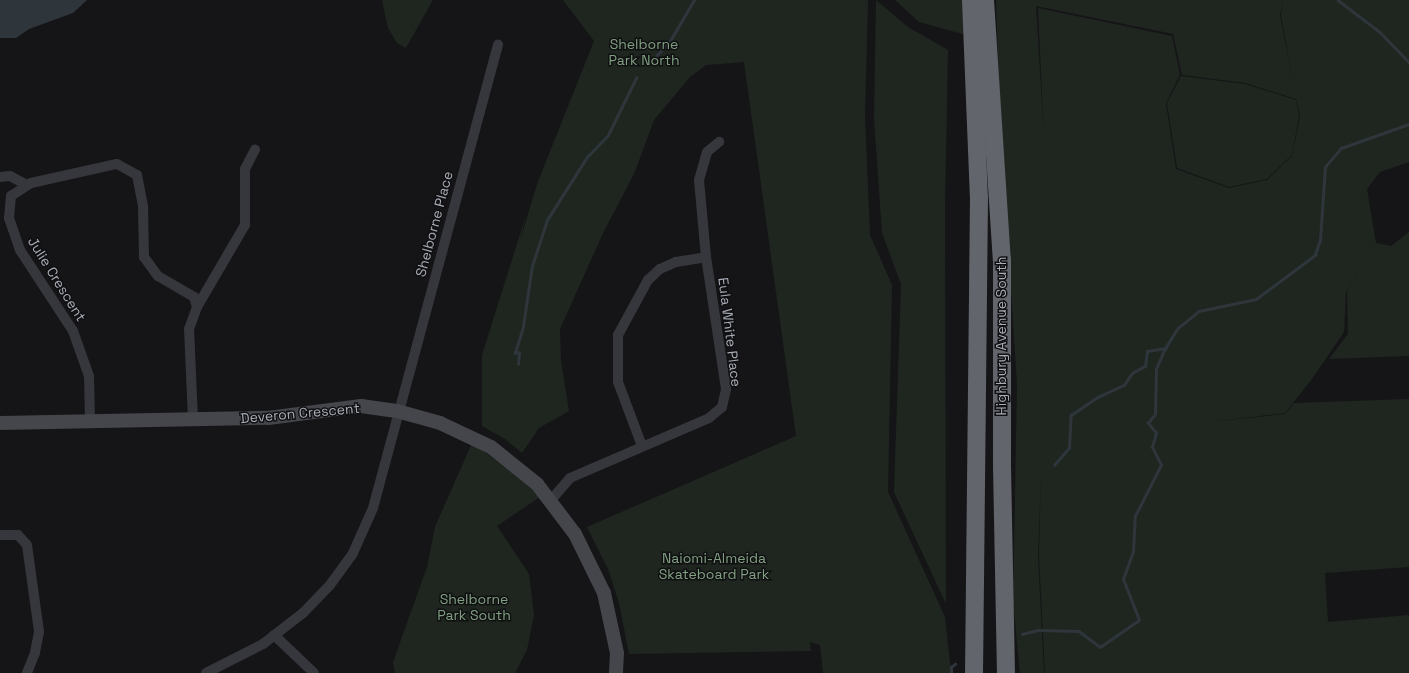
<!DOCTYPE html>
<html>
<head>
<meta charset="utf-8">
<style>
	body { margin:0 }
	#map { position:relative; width:1409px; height:673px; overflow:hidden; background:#151517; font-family:"Space Grotesk",sans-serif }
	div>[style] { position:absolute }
	.green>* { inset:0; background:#1f2620 }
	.water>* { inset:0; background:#2e363c }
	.stream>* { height:2.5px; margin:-1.25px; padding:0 1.25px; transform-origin:1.25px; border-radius:1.25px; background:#2e363c }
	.street>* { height:10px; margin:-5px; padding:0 5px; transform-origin:5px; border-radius:5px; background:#36373c }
	.secondary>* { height:14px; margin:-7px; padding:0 7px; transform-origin:7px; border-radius:7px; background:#44464b }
	.highway>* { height:18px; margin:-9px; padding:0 9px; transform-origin:9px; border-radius:9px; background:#63656c }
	span { translate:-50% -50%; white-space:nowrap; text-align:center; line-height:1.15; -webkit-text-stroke:3px #101012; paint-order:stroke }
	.park-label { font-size:14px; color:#80a081 }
	.street-label { font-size:14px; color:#a8acb6 }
</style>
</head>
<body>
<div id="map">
	<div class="green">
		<i style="clip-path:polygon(382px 0,433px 0,406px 48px,397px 43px,388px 28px)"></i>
		<i style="clip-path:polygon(563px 0,868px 0,865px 116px,870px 235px,892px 285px,888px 492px,945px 617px,951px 673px,823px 673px,820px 645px,810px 642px,811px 651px,629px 654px,619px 603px,608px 569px,587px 527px,796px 436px,744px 62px,706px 65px,690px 77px,654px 120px,634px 174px,604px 231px,560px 329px,561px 360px,569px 411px,539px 428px,522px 453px,505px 439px,482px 426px,482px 355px,526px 215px,519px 244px,537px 184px,594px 41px)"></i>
		<i style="clip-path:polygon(876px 0,908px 27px,948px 50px,945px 207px,946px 604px,894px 492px,901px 284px,882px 233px,874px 118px)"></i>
		<i style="clip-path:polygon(895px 0,963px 0,966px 35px,919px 22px)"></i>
		<i style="clip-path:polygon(evenodd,996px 0,1283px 0,1280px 15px,1293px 82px,1281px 15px,1283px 0,1409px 0,1409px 162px,1380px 172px,1367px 189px,1376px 243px,1391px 246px,1409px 232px,1409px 356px,1329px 359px,1348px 334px,1347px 291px,1367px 257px,1346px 292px,1344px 332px,1312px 379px,1285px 413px,1210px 422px,1285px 414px,1294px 403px,1409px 399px,1409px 567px,1325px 573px,1328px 622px,1409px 615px,1409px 673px,1226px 673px,1211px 425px,1226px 673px,1045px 673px,1039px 557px,1041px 473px,1038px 557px,1044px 673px,1020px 673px,1013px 602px,1017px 385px,1002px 145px,1045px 143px,1001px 145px,996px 0,1036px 6px,1173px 34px,1182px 75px,1245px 83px,1296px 99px,1300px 116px,1292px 156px,1267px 180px,1229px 188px,1176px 169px,1166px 103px,1180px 75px,1172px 36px,1038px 8px,1044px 136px,1036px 6px)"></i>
		<i style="clip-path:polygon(1181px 76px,1245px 84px,1296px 100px,1299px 116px,1292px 155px,1267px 179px,1229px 187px,1177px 168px,1167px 103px)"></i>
		<i style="clip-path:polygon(472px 443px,521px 478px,540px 497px,497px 526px,529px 574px,534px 615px,527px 650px,515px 673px,395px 673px,393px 662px,427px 567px,435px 527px)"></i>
	</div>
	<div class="water">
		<i style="clip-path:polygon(0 0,87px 0,73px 13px,29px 29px,16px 38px,0 38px)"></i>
	</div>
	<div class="stream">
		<i style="left:1338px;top:0;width:53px;rotate:37.3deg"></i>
		<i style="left:1380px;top:32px;width:42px;rotate:46deg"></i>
		<i style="left:656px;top:56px;width:21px;rotate:-47deg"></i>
		<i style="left:670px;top:41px;width:48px;rotate:-59.7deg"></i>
		<i style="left:518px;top:364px;width:11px;rotate:-85deg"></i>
		<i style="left:519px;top:353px;width:4px;rotate:180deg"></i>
		<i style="left:515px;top:353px;width:28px;rotate:-73deg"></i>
		<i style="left:523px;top:326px;width:61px;rotate:-81.5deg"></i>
		<i style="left:532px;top:266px;width:48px;rotate:-71.9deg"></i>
		<i style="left:547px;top:220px;width:75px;rotate:-57.6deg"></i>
		<i style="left:587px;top:157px;width:30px;rotate:-46deg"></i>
		<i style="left:608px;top:135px;width:64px;rotate:-63.8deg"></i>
		<i style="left:1054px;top:465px;width:23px;rotate:-49deg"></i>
		<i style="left:1069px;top:448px;width:33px;rotate:-87deg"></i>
		<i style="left:1071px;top:415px;width:32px;rotate:-34deg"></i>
		<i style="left:1098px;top:397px;width:29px;rotate:-25deg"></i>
		<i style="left:1124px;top:385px;width:14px;rotate:-56deg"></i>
		<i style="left:1132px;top:373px;width:15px;rotate:-28deg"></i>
		<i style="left:1145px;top:366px;width:15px;rotate:-82deg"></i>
		<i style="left:1147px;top:351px;width:19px;rotate:-9deg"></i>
		<i style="left:1022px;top:634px;width:16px;rotate:-14deg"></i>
		<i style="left:1038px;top:630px;width:41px;rotate:1.4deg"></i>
		<i style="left:1079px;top:631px;width:26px;rotate:37deg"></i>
		<i style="left:1100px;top:647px;width:47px;rotate:-34.7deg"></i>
		<i style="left:1139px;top:620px;width:44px;rotate:-111.3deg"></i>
		<i style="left:1123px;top:579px;width:30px;rotate:-70deg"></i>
		<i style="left:1133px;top:551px;width:35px;rotate:-87deg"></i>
		<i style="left:1135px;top:516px;width:57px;rotate:-63deg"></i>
		<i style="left:1161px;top:465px;width:20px;rotate:-117deg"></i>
		<i style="left:1152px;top:447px;width:15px;rotate:-74deg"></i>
		<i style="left:1156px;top:433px;width:13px;rotate:-129deg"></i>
		<i style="left:1148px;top:423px;width:11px;rotate:-52deg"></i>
		<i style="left:1155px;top:414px;width:45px;rotate:-88.7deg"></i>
		<i style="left:1156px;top:369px;width:21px;rotate:-67deg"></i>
		<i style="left:1164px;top:350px;width:26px;rotate:-58deg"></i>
		<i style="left:1178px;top:328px;width:27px;rotate:-39deg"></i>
		<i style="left:1199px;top:311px;width:58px;rotate:-11.9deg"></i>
		<i style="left:1256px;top:299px;width:74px;rotate:-36.7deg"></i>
		<i style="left:1315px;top:255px;width:16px;rotate:-72deg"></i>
		<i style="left:1320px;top:240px;width:73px;rotate:-86.1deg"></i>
		<i style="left:1325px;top:167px;width:25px;rotate:-50deg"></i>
		<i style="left:1341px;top:148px;width:72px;rotate:-19.4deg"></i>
		<i style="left:951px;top:673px;width:6px;rotate:-90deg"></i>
		<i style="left:951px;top:667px;width:5px;rotate:-37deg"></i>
	</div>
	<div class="street">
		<i style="left:0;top:177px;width:10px;rotate:-6deg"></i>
		<i style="left:10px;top:176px;width:19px;rotate:28deg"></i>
		<i style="left:193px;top:420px;width:91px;rotate:-92.5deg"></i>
		<i style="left:189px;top:329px;width:23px;rotate:-70deg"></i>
		<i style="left:197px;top:307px;width:95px;rotate:-59.7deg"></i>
		<i style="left:245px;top:225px;width:56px;rotate:-90deg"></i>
		<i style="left:245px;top:169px;width:22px;rotate:-63deg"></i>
		<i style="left:90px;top:422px;width:46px;rotate:-91.2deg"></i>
		<i style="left:89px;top:376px;width:48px;rotate:-109.6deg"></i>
		<i style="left:73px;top:331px;width:97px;rotate:-123.2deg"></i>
		<i style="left:20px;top:250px;width:34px;rotate:-109deg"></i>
		<i style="left:9px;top:218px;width:22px;rotate:-85deg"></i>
		<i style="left:11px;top:196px;width:24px;rotate:-33deg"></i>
		<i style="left:31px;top:183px;width:88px;rotate:-12.5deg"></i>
		<i style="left:117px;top:164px;width:23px;rotate:29deg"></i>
		<i style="left:137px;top:175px;width:33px;rotate:79deg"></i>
		<i style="left:143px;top:207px;width:50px;rotate:88.9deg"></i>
		<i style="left:144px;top:257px;width:24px;rotate:54deg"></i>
		<i style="left:158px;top:276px;width:42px;rotate:30.3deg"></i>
		<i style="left:194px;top:297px;width:10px;rotate:73deg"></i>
		<i style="left:642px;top:446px;width:68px;rotate:-110.6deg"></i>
		<i style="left:618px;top:382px;width:47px;rotate:-90deg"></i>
		<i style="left:618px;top:335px;width:63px;rotate:-61.4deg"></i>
		<i style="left:648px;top:280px;width:16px;rotate:-43deg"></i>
		<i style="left:660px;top:269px;width:17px;rotate:-24deg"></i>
		<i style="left:676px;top:262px;width:30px;rotate:-9deg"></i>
		<i style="left:551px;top:500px;width:29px;rotate:-49deg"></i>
		<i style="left:570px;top:478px;width:151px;rotate:-23.3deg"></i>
		<i style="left:709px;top:418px;width:17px;rotate:-40deg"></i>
		<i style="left:722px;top:407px;width:18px;rotate:-77deg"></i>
		<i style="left:726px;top:389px;width:134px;rotate:-98.6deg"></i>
		<i style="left:706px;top:257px;width:77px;rotate:-95.2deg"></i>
		<i style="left:699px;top:180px;width:29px;rotate:-74deg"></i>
		<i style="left:707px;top:152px;width:16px;rotate:-40deg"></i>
		<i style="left:0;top:535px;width:18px"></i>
		<i style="left:18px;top:535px;width:13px;rotate:48deg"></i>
		<i style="left:27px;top:545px;width:88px;rotate:82.1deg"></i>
		<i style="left:39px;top:632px;width:21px;rotate:101deg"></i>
		<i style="left:35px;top:653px;width:22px;rotate:112deg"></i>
		<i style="left:274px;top:635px;width:55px;rotate:43.5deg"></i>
		<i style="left:206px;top:673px;width:64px;rotate:-27deg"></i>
		<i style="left:263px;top:644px;width:51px;rotate:-37.8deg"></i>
		<i style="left:303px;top:613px;width:39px;rotate:-46deg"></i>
		<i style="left:330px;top:585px;width:39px;rotate:-54deg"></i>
		<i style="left:353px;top:553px;width:49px;rotate:-66deg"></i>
		<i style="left:373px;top:508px;width:480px;rotate:-74.9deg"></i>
	</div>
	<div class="secondary">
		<i style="left:0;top:423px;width:268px;rotate:-1.1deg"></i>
		<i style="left:268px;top:418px;width:94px;rotate:-7.4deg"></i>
		<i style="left:361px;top:406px;width:36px;rotate:8deg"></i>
		<i style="left:397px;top:411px;width:45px;rotate:15.6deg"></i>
		<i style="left:440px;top:423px;width:56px;rotate:25.2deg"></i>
		<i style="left:491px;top:447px;width:59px;rotate:38.8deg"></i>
		<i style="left:537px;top:484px;width:63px;rotate:52.8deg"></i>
		<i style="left:575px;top:534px;width:66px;rotate:63.8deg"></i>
		<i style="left:604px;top:593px;width:61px;rotate:77.8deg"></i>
		<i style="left:617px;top:653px;width:20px;rotate:93deg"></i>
	</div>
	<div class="highway">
		<i style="left:971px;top:0;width:198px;rotate:87.7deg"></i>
		<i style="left:979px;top:198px;width:475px;rotate:90.6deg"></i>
		<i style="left:985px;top:0;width:261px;rotate:86.3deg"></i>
		<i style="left:1002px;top:260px;width:206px;rotate:90deg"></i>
		<i style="left:1002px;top:466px;width:207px;rotate:88.9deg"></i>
	</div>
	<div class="park-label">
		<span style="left:644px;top:52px">Shelborne<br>Park North</span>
		<span style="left:714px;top:566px">Naiomi-Almeida<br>Skateboard Park</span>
		<span style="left:474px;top:607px">Shelborne<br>Park South</span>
	</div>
	<div class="street-label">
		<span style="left:434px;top:224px;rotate:-75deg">Shelborne Place</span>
		<span style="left:57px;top:279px;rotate:58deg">Julie Crescent</span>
		<span style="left:730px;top:332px;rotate:83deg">Eula White Place</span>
		<span style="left:1001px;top:336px;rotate:-90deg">Highbury Avenue South</span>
		<span style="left:300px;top:413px;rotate:-5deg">Deveron Crescent</span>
	</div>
</div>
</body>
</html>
